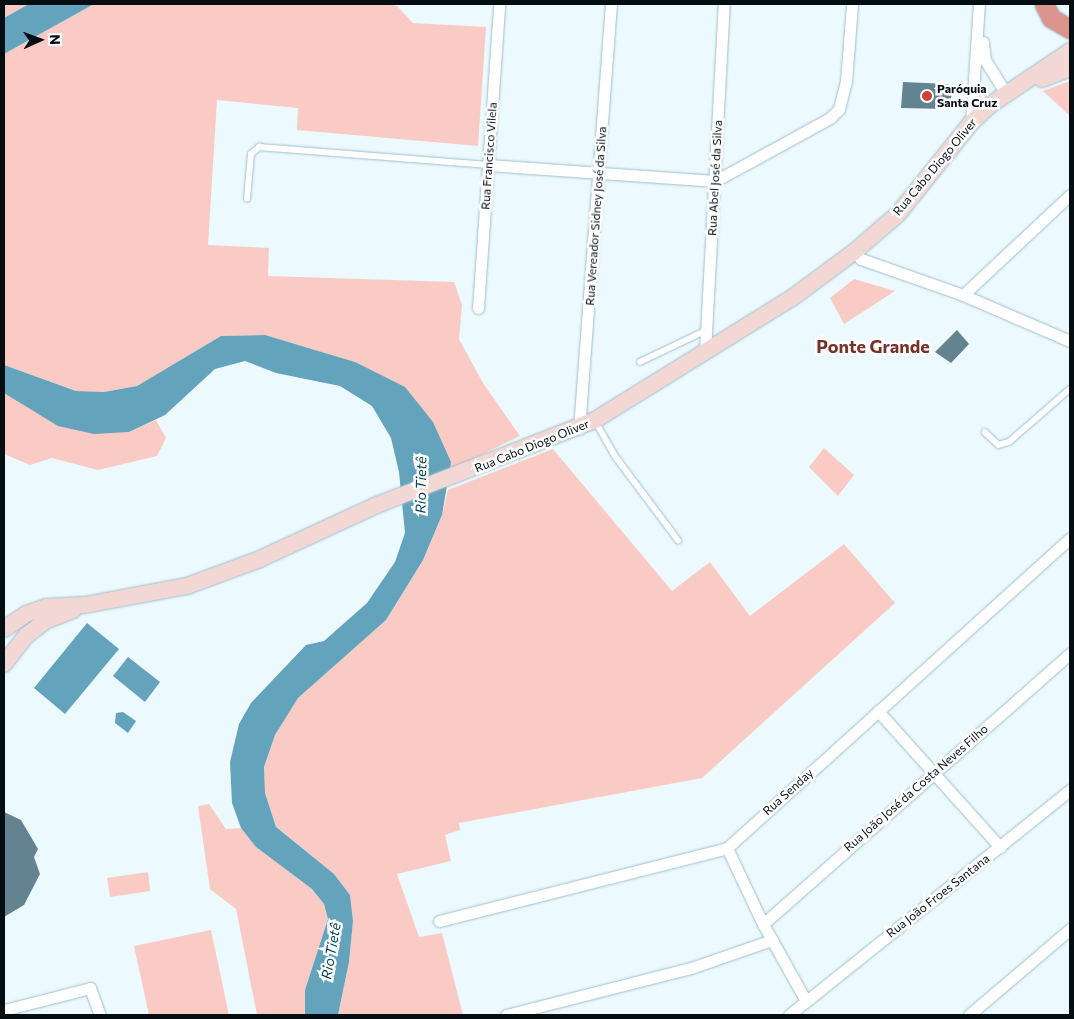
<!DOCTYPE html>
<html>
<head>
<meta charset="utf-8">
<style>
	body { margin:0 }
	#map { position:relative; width:1074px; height:1019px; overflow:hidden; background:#ecf9ff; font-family:Commissioner,sans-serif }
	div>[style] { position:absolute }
	.green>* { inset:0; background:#facbc5 }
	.water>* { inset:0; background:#63a3bc }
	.building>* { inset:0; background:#638390 }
	.roads { filter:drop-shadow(0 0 1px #9dbfcc) drop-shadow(0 0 1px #9dbfcc) }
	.service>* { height:5.5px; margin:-2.75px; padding:0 2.75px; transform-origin:2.75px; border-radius:2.75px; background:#fff }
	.minor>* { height:11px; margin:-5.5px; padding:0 5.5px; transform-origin:5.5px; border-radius:5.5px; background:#fff }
	.secondary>* { height:16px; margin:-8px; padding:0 8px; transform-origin:8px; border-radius:8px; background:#f2d7d4 }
	.trunk>* { height:19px; margin:-9.5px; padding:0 9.5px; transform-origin:9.5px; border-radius:9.5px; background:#dc948e }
	.dots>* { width:14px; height:14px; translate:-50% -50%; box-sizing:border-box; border:2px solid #fff; border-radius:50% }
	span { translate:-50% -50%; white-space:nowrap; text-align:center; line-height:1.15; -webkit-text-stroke:5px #fff; paint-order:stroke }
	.poi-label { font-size:12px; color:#030d12; font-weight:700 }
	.left { translate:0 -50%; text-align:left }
	.street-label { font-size:12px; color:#030d12 }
	.water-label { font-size:14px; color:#013e50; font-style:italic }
	.district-label { font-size:18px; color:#76302a; font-weight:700 }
	.frame { position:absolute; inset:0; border:5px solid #030d12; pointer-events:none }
	.north { position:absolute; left:15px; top:15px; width:50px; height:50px; -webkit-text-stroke:4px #fff; paint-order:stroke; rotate:88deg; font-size:14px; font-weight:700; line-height:20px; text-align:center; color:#030d12 }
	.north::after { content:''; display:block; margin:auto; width:18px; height:22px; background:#030d12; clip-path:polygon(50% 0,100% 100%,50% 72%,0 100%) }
</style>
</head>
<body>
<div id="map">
	<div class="green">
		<i style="clip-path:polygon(4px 4px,29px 4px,4px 18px)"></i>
		<i style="clip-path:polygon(94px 4px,390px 4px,397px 6px,413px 23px,486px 27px,478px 146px,297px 130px,298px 108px,217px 100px,208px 245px,269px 248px,268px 276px,454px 282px,462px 305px,459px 339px,483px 383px,520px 436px,450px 470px,355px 362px,265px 335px,221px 336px,137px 386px,104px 392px,76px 391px,4px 365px,4px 54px)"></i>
		<i style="clip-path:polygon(1070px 81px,1070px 116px,1043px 91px)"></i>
		<i style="clip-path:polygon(854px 279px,895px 291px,844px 324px,830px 298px)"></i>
		<i style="clip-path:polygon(4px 393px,129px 432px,156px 420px,166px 438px,157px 456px,98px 470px,52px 458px,30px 465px,4px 454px)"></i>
		<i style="clip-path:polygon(824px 448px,854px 475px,838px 496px,809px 467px)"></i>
		<i style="clip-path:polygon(553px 449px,672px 591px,710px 562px,750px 616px,844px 544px,895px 603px,702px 778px,459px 823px,460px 830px,445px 835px,451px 861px,397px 874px,419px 937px,442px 933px,463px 1015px,338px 1015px,349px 962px,353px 921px,350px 895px,334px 874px,276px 827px,265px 793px,264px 767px,275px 735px,298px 698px,386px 620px,423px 560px,442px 515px,448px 490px)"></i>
		<i style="clip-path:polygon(209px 804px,226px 829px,241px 828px,256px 847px,312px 889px,324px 904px,328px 919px,305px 990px,305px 1015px,257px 1015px,236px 909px,210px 889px,198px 806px)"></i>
		<i style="clip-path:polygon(148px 872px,150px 891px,110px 897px,107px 878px)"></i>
		<i style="clip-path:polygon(211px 930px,229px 1015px,149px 1015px,134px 946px)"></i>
	</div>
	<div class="water">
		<i style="clip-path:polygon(29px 4px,94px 4px,4px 54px,4px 18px)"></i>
		<i style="clip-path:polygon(265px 335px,355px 362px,405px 387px,433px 422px,451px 462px,442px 515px,423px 560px,386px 620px,298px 698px,275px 735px,264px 767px,265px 793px,276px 827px,334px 874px,350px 895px,353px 921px,349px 962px,338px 1015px,305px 1015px,305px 990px,328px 919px,324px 904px,312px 889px,256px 847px,241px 828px,232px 803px,230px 762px,239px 724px,251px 703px,306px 645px,324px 641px,367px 603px,395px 562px,405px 533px,399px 472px,391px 438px,372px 406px,340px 386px,276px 373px,245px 361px,215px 369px,165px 415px,129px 432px,94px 434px,58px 426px,4px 393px,4px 365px,76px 391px,104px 392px,137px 386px,221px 336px)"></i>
		<i style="clip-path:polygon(87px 623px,119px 649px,65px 714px,34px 688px)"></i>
		<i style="clip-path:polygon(128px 657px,160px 682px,145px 702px,113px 676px)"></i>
		<i style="clip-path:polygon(123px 712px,136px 721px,128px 733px,115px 723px,116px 713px)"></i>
	</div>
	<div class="building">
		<i style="clip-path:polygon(903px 82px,948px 84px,953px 90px,948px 109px,901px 108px)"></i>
		<i style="clip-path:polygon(957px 330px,969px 344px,951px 363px,935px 352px)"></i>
		<i style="clip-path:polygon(4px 812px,21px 820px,38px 849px,34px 857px,40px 874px,24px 905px,4px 917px)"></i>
	</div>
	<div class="roads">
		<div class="service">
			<i style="left:247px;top:199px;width:45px;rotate:-84.9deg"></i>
			<i style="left:251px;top:154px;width:11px;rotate:-41deg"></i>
			<i style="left:259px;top:147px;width:230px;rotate:4.5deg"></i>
			<i style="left:640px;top:362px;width:74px;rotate:-25.5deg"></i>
			<i style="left:596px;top:422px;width:40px;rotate:60.3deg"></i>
			<i style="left:616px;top:457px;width:104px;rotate:53.2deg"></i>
			<i style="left:985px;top:432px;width:19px;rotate:43deg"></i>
			<i style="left:999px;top:445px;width:10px;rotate:-17deg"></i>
			<i style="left:1009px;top:442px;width:81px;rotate:-41deg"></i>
		</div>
		<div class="minor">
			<i style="left:983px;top:42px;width:18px;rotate:84deg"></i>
			<i style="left:985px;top:60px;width:40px;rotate:58deg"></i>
			<i style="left:971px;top:123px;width:119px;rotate:-86.2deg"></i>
			<i style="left:488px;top:165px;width:228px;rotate:4deg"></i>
			<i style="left:715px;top:181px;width:131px;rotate:-28.7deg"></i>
			<i style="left:830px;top:118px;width:13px;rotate:-45deg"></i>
			<i style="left:839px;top:109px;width:29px;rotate:-76deg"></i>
			<i style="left:846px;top:81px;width:77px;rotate:-85.5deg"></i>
			<i style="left:854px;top:252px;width:10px;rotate:45deg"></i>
			<i style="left:861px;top:259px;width:108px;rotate:19.4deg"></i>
			<i style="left:963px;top:295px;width:116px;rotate:23.3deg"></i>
			<i style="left:963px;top:295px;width:146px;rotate:-43.1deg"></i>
			<i style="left:478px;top:308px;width:305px;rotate:-86deg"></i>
			<i style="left:705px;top:351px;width:348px;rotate:-86.9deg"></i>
			<i style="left:579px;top:429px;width:426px;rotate:-85.7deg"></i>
			<i style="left:878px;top:711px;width:183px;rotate:48.1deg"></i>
			<i style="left:727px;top:848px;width:84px;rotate:64.7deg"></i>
			<i style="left:763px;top:924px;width:88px;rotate:60.8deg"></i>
			<i style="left:439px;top:921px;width:297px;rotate:-14.2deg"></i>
			<i style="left:727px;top:848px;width:462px;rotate:-42.1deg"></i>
			<i style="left:763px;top:924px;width:409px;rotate:-41.4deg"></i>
			<i style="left:4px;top:1010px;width:89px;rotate:-14.3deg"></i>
			<i style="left:90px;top:988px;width:29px;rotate:70deg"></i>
			<i style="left:506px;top:1015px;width:191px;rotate:-14.3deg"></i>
			<i style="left:691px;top:968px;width:86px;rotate:-19.1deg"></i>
			<i style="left:789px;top:1015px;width:360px;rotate:-38.7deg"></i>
			<i style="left:969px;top:1015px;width:133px;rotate:-40.4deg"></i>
		</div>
		<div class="secondary">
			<i style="left:1042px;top:79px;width:30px;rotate:-21deg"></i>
			<i style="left:4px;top:629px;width:27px;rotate:-34deg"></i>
			<i style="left:26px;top:614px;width:21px;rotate:-19deg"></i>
			<i style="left:46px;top:607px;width:39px;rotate:-3deg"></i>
			<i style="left:85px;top:605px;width:104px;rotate:-10.6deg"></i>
			<i style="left:187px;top:586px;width:78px;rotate:-20.3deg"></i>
			<i style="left:260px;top:559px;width:129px;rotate:-24.8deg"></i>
			<i style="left:377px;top:505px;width:234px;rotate:-21.3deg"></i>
			<i style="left:595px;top:420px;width:232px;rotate:-31.8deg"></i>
			<i style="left:792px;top:298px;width:77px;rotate:-36.6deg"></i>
			<i style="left:854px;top:252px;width:58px;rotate:-40.8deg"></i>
			<i style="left:898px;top:214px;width:117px;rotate:-51.3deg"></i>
			<i style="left:971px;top:123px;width:26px;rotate:-43deg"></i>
			<i style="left:990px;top:105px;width:97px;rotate:-34deg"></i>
			<i style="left:4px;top:664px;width:37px;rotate:-52deg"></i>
			<i style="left:27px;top:635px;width:25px;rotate:-37deg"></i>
			<i style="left:47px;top:620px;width:28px;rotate:-21deg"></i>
		</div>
		<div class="trunk">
			<i style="left:1044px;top:4px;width:16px;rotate:63deg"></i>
			<i style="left:1051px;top:18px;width:22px;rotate:30deg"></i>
		</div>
	</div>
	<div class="dots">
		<i style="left:927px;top:96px;background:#cf403a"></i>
	</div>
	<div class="poi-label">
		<span class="left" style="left:937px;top:96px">Paróquia<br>Santa Cruz</span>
	</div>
	<div class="street-label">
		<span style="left:489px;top:156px;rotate:-86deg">Rua Francisco Vilela</span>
		<span style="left:935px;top:167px;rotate:-50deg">Rua Cabo Diogo Oliver</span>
		<span style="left:715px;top:178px;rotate:-87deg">Rua Abel José da Silva</span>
		<span style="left:596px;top:216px;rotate:-86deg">Rua Vereador Sidney José da Silva</span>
		<span style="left:532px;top:446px;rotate:-22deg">Rua Cabo Diogo Oliver</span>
		<span style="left:916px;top:788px;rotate:-41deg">Rua João José da Costa Neves Filho</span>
		<span style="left:788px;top:792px;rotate:-42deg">Rua Senday</span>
		<span style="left:938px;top:896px;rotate:-38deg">Rua João Froes Santana</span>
	</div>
	<div class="water-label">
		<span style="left:421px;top:485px;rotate:-89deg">Rio Tietê</span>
		<span style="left:331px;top:951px;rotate:-80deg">Rio Tietê</span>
	</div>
	<div class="district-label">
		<span style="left:873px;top:346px">Ponte Grande</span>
	</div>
	<div class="frame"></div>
	<div class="north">N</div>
</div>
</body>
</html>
